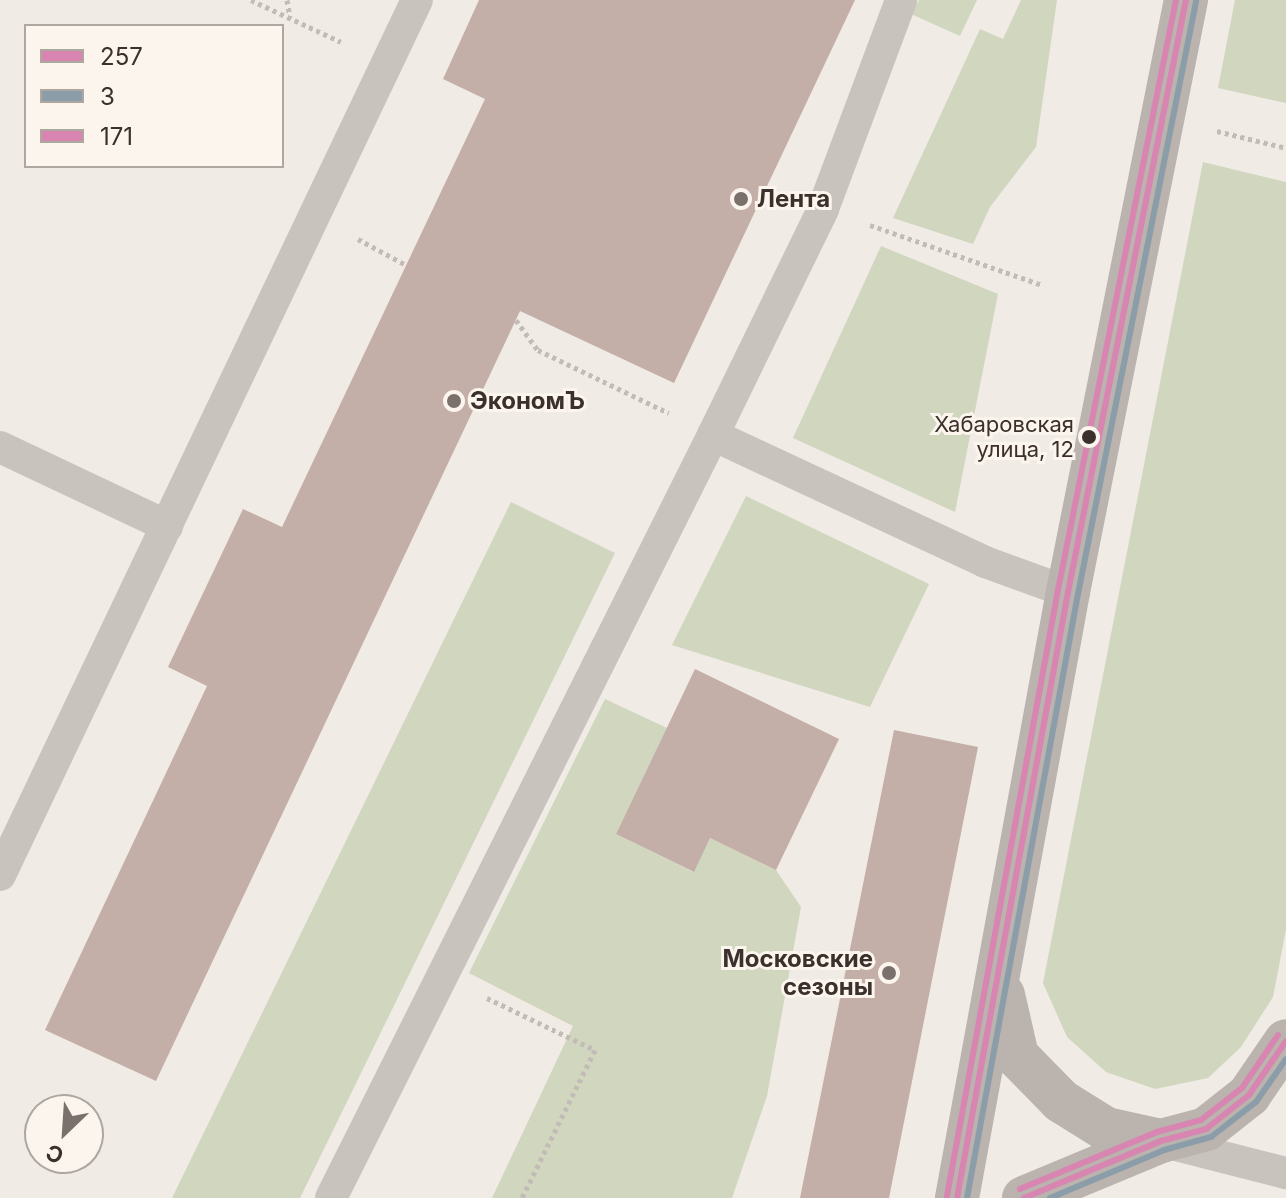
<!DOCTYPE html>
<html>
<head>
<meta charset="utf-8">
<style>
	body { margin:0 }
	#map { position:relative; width:1286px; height:1198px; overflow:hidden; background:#f0ebe5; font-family:Inter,sans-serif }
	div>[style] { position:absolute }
	.green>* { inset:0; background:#d1d6bf }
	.building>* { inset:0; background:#c3afa7 }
	.path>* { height:5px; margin-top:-2.5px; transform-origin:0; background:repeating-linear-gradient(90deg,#c2bbb6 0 4px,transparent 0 8px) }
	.service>* { height:32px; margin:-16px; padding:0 16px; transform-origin:16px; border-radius:16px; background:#c9c3be }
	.secondary>* { height:44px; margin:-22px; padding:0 22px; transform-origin:22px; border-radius:22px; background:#bab3ae }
	.bus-1>* { height:6px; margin:-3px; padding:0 3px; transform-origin:3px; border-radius:3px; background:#d885b1 }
	.bus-2>* { height:6px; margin:-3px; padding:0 3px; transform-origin:3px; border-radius:3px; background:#8c9daa }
	.bus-3>* { height:6px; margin:-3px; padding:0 3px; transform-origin:3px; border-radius:3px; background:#d885b1 }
	.dots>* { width:22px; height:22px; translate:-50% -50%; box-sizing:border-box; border:4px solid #fbf5ee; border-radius:50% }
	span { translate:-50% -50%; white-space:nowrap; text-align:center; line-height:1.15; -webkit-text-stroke:6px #fbf5ee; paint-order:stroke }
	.bus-label { font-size:22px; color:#3b302b }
	.right { translate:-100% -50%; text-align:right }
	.poi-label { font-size:24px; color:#3b302b; font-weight:700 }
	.left { translate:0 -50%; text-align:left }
	.legend { position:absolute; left:24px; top:24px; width:260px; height:144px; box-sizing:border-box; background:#fbf5ee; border:2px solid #aea6a0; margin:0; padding:10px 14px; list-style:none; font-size:24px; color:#3b302b }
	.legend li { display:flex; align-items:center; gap:16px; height:40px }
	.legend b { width:40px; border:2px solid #aea6a0 }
	.north { position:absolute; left:24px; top:1094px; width:80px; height:80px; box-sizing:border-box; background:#fbf5ee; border:2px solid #aea6a0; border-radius:50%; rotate:205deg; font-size:22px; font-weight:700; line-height:32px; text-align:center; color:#3b302b }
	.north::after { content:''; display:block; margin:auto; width:28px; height:36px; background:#7a716c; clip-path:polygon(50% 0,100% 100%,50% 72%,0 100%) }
</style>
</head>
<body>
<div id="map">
	<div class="green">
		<i style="clip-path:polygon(919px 0,977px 0,960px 36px,911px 14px)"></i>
		<i style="clip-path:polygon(1021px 0,1057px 0,1036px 147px,990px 207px,973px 244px,893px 218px,980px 29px,1003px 39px)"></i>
		<i style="clip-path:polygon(1235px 0,1286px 0,1286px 103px,1218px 88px)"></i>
		<i style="clip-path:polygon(1203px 162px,1286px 182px,1286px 929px,1273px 997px,1241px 1047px,1208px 1078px,1155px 1089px,1106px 1072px,1067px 1037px,1043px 983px)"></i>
		<i style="clip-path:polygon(881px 246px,998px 294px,955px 512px,793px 438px)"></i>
		<i style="clip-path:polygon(746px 496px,929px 584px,870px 707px,672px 645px)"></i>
		<i style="clip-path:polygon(511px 502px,615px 553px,300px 1198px,172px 1198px)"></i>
		<i style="clip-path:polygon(605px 699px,667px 728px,616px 834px,693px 872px,710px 838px,776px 870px,801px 907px,767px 1096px,732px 1198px,492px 1198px,573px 1026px,469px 973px)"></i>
	</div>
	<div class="building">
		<i style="clip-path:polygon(479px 0,855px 0,674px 383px,520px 311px,156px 1081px,45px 1030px,207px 686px,168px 667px,243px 509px,282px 527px,485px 99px,443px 79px)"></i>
		<i style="clip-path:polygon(695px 669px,839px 739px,776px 870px,710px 838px,694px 872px,616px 834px)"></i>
		<i style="clip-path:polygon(894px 730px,978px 747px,889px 1198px,800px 1198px)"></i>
	</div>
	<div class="path">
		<i style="left:251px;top:0;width:99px;rotate:25deg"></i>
		<i style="left:287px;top:0;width:17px;rotate:80deg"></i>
		<i style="left:1217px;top:131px;width:71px;rotate:13.8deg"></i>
		<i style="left:870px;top:225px;width:182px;rotate:19.2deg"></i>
		<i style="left:358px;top:239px;width:55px;rotate:28.4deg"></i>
		<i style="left:516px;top:320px;width:37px;rotate:54deg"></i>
		<i style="left:538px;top:350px;width:145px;rotate:25.7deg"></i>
		<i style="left:487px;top:998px;width:120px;rotate:25.7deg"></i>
		<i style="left:595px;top:1050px;width:165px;rotate:116.3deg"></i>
	</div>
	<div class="service">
		<i style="left:713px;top:435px;width:251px;rotate:-64deg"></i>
		<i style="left:823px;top:209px;width:223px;rotate:-69.5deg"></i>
		<i style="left:0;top:447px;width:185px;rotate:25.3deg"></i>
		<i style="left:0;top:875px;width:969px;rotate:-64.52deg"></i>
		<i style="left:1164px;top:1142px;width:126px;rotate:14.3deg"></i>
		<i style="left:331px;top:1198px;width:853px;rotate:-63.4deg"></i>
		<i style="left:713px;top:435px;width:300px;rotate:25deg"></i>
		<i style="left:985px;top:562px;width:88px;rotate:19.9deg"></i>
	</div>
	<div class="secondary">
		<i style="left:1003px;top:995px;width:63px;rotate:77.1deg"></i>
		<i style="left:1017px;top:1056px;width:63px;rotate:45.6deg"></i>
		<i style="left:1061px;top:1101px;width:53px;rotate:31.9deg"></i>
		<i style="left:1106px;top:1129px;width:56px;rotate:12.3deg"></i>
		<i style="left:957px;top:1198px;width:616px;rotate:-79.62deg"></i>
		<i style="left:1068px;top:592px;width:604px;rotate:-78.73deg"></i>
		<i style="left:1024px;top:1198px;width:148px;rotate:-22.6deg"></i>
		<i style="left:1161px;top:1141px;width:47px;rotate:-14.9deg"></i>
		<i style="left:1206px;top:1129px;width:55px;rotate:-38.3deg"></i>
		<i style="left:1249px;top:1095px;width:65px;rotate:-55.6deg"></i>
	</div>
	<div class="bus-1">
		<i style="left:957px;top:1198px;width:616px;rotate:-79.62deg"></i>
		<i style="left:1068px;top:592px;width:604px;rotate:-78.73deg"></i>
		<i style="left:1024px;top:1198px;width:148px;rotate:-22.6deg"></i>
		<i style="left:1161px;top:1141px;width:47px;rotate:-14.9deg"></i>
		<i style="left:1206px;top:1129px;width:55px;rotate:-38.3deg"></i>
		<i style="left:1249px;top:1095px;width:65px;rotate:-55.6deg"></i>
	</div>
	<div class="bus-2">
		<i style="left:967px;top:1198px;width:614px;rotate:-79.59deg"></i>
		<i style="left:1078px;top:594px;width:604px;rotate:-78.73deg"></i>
		<i style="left:1050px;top:1198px;width:124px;rotate:-22.8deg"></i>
		<i style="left:1164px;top:1150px;width:49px;rotate:-15.5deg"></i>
		<i style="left:1211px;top:1137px;width:57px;rotate:-37.9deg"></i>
		<i style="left:1256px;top:1102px;width:52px;rotate:-55.1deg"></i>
	</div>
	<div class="bus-3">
		<i style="left:1020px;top:1189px;width:148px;rotate:-22.6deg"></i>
		<i style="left:1157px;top:1132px;width:46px;rotate:-15.3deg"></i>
		<i style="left:1201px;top:1120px;width:52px;rotate:-38deg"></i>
		<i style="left:1242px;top:1088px;width:64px;rotate:-55.8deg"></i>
		<i style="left:947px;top:1196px;width:616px;rotate:-79.62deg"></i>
		<i style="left:1058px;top:590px;width:602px;rotate:-78.69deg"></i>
	</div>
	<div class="dots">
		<i style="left:741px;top:199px;background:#7a716c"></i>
		<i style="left:454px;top:401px;background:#7a716c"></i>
		<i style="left:1089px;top:437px;background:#3b302b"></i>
		<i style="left:889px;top:973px;background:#7a716c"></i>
	</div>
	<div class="bus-label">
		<span class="right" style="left:1074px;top:437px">Хабаровская<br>улица, 12</span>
	</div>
	<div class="poi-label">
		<span class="left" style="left:757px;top:199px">Лента</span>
		<span class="left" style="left:470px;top:401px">ЭкономЪ</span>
		<span class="right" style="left:873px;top:973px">Московские<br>сезоны</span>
	</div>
	<ul class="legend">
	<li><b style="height:10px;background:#d885b1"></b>257</li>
	<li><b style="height:10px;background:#8c9daa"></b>3</li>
	<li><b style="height:10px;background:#d885b1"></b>171</li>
	</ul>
	<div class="north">С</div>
</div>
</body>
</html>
